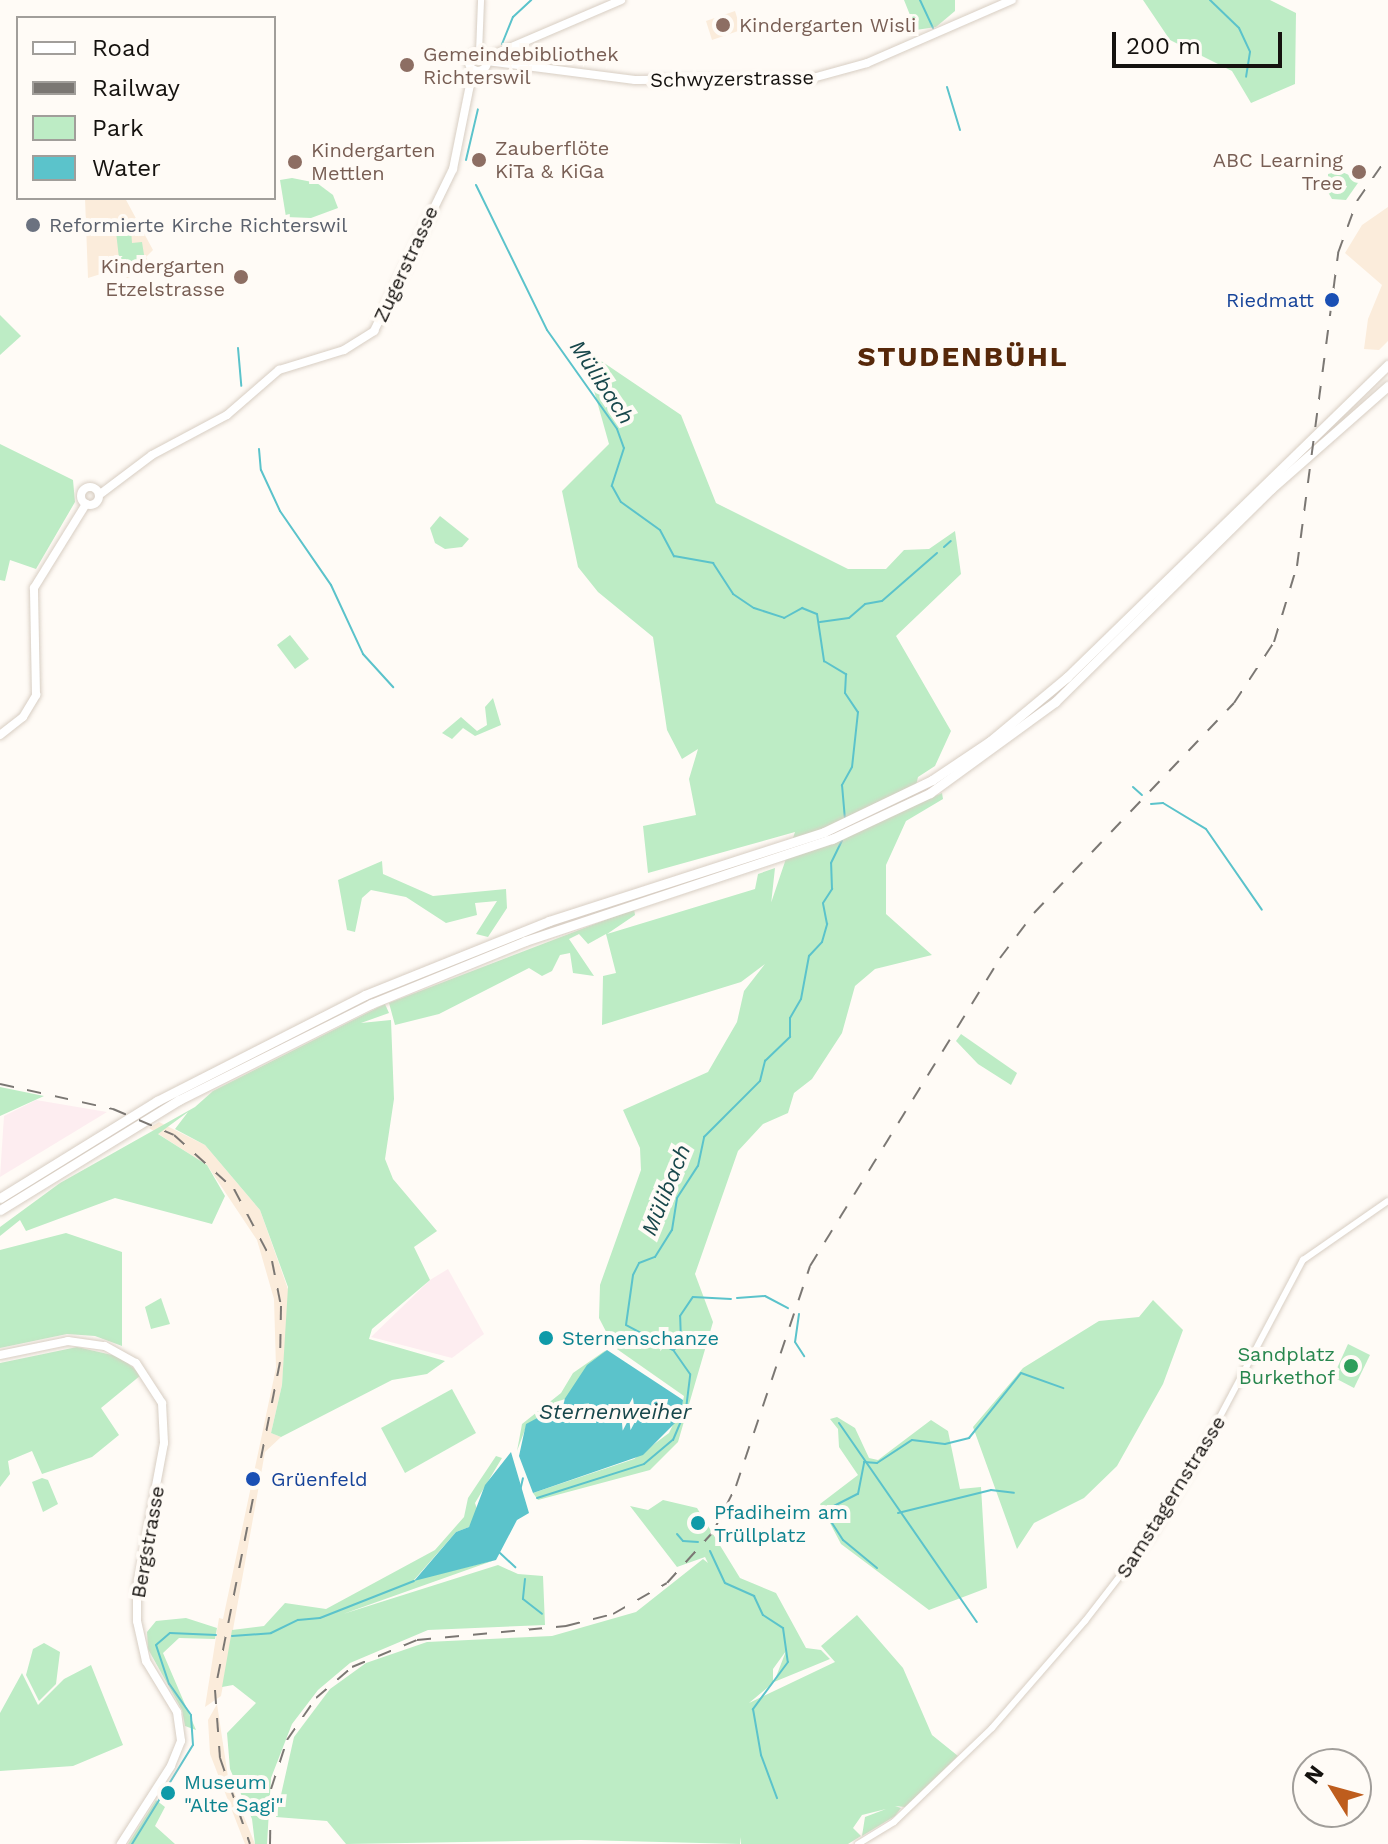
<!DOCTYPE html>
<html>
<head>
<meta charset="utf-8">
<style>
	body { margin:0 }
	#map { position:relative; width:1388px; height:1844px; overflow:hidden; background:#fffbf6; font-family:"Work Sans",sans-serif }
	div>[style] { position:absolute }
	.built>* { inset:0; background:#fbecdb }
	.industrial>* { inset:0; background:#fdedf0 }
	.green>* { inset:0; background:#bdecc5 }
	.water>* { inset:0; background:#5bc3cb }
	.stream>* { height:2px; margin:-1px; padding:0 1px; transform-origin:1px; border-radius:1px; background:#5bc3cb }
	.roads { filter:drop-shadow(0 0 2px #d8cec3) drop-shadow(0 0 2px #d8cec3) }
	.minor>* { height:6px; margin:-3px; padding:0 3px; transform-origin:3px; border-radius:3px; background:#fff }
	.major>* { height:8px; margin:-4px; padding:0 4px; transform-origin:4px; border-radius:4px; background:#fff }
	.major>.ring { margin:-4px; padding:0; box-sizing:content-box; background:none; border:8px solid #fff; border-radius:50% }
	.highway>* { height:9px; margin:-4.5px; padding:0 4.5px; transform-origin:4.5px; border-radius:4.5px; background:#fff }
	.rail>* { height:2px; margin-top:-1px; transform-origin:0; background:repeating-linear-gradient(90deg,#7b7773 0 14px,transparent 0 28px) }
	.dots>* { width:22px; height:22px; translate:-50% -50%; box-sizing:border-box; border:4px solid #fffbf6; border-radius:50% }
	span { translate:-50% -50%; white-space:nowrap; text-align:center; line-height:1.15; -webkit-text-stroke:8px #fffbf6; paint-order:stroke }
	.education-label { font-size:20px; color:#785e54 }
	.left { translate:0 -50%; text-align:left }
	.right { translate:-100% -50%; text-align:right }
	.street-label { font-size:20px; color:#15120f }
	.worship-label { font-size:20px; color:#5b616d }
	.transit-label { font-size:20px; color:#164399 }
	.culture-label { font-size:20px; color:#0d838f }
	.leisure-label { font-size:20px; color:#27864d }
	.water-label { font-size:22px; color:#18474b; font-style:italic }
	.district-label { font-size:28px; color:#57280a; font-weight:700; letter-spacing:2px }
	.legend { position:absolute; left:16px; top:16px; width:260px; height:184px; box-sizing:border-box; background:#fffbf6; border:2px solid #a19e9a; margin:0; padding:10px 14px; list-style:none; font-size:24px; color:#15120f }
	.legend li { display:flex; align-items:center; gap:16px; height:40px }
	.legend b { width:40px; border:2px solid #a19e9a }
	.north { position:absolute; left:1292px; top:1748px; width:80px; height:80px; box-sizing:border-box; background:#fffbf6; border:2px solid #a19e9a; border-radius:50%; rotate:307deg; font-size:22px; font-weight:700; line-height:32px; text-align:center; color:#15120f }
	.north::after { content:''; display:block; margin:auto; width:28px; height:36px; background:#be5d1d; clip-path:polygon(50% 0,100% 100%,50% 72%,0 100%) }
	.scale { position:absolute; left:1112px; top:32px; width:170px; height:36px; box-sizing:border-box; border:4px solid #15120f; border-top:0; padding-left:10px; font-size:24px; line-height:28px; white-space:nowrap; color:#15120f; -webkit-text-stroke:6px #fffbf6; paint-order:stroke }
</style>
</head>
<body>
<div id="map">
	<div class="built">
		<i style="clip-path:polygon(735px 11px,741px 30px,712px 40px,706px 21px)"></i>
		<i style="clip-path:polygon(85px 198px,125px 198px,153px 250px,146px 257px,153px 269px,127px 278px,120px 268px,88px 278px)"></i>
		<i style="clip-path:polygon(1388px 207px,1388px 341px,1379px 350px,1364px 349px,1368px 319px,1382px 285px,1345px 253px,1362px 225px)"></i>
		<i style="clip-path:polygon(159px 1122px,205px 1145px,260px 1210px,289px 1292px,282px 1385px,271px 1433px,281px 1437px,265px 1452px,221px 1696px,205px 1707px,219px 1618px,223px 1619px,276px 1368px,274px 1299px,257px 1240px,207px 1165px,149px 1128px)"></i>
		<i style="clip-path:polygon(217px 1704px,228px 1777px,255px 1844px,245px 1844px,210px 1754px,208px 1720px)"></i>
	</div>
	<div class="industrial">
		<i style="clip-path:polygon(36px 1100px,107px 1112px,0 1177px,4px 1116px)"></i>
		<i style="clip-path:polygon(448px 1269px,484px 1334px,452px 1358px,371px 1337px,430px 1280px)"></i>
	</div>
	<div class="green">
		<i style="clip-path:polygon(904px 0,955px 0,955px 11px,936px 27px,916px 30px)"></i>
		<i style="clip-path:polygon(1143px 0,1270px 0,1296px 13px,1295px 84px,1251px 103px,1232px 71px,1170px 40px)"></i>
		<i style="clip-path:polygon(1340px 171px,1360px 180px,1346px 200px,1332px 199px,1328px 192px,1328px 174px)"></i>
		<i style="clip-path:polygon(292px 178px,317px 183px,333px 195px,338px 208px,311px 218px,286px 217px,280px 180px)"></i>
		<i style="clip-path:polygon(131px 229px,132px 243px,142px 242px,145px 261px,120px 267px,116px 232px)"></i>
		<i style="clip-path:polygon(0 315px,21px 336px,0 355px)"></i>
		<i style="clip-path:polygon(582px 348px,681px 415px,716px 503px,848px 569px,886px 569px,904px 550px,929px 549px,955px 531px,961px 574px,896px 636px,951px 731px,935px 766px,918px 777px,911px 807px,942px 793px,943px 799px,906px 821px,886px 865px,886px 914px,932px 955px,875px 969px,855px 986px,842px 1033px,812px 1079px,794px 1093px,788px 1113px,763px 1124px,738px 1151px,695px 1274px,713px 1322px,678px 1442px,650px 1470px,538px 1500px,533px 1493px,634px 1459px,669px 1433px,682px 1406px,684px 1396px,614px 1347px,599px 1318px,600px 1285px,641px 1170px,640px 1148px,623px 1110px,708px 1072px,737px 1022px,744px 991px,765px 964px,741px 982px,602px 1025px,603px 976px,616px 973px,606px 934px,588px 944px,579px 934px,569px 939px,594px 976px,573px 973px,570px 953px,560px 955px,552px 971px,542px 976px,529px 968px,439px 1014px,395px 1025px,389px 1003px,634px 909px,635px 915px,607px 934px,755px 889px,758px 874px,775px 868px,766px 950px,771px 903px,795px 832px,648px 873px,643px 826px,696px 815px,689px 779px,698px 749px,682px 759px,667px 730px,653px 637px,598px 592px,578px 567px,562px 491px,609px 444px)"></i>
		<i style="clip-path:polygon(0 444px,73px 480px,75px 502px,36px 569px,10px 560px,5px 581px,0 580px)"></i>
		<i style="clip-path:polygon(440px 516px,469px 539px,462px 547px,445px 549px,435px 543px,430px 528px)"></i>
		<i style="clip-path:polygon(290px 635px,309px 659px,295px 669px,277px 645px)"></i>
		<i style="clip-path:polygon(493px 698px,501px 725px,475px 736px,463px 728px,452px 739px,442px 733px,461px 717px,477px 731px,487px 725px,485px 707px)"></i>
		<i style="clip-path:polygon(382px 861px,383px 874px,433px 896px,506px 889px,507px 908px,488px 937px,476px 934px,497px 901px,475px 903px,477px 915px,446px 923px,406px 897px,371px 890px,362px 898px,355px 932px,347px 930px,338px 880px)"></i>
		<i style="clip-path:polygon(385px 1004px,389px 1013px,361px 1023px,391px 1020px,394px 1099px,385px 1159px,393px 1179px,437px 1231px,414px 1247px,430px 1280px,372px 1329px,369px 1339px,445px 1361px,427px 1374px,392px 1380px,281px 1437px,271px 1433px,282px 1385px,288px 1287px,260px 1210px,205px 1145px,175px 1129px,188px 1112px,158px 1134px,207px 1165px,225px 1196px,212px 1224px,115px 1198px,26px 1231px,20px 1220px,0 1236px,0 1227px,60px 1183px,195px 1107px,213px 1091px)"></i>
		<i style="clip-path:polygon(961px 1034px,1017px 1073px,1011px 1085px,978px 1064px,956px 1041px)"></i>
		<i style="clip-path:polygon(0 1087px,44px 1096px,0 1116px)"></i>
		<i style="clip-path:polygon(66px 1233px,122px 1252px,122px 1346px,95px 1336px,67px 1334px,0 1348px,0 1250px)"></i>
		<i style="clip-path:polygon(161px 1298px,170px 1324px,151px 1329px,145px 1307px)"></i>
		<i style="clip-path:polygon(1153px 1300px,1183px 1330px,1163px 1384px,1117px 1466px,1084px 1498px,1034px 1523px,1017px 1549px,973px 1427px,1023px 1368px,1099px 1321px,1139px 1317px)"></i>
		<i style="clip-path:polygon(1348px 1344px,1370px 1355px,1354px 1388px,1333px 1377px)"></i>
		<i style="clip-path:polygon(77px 1347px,121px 1357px,141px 1375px,101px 1408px,119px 1435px,92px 1457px,42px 1474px,32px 1451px,8px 1461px,10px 1474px,0 1487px,0 1363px)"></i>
		<i style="clip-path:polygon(606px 1350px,564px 1403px,526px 1427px,517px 1451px,522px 1424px,561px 1393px,573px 1373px)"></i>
		<i style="clip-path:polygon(452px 1389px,476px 1433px,405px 1473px,381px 1428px)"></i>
		<i style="clip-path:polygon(837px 1417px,855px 1428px,869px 1458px,878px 1460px,931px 1420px,948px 1431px,960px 1489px,981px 1487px,987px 1588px,929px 1610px,841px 1544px,820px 1504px,858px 1475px,839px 1447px,838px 1429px,830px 1419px)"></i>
		<i style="clip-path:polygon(496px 1456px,502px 1458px,475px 1503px,478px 1512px,469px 1527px,456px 1532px,414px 1580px,495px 1560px,343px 1614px,498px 1565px,518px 1574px,543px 1576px,545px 1625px,428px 1630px,350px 1663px,318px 1690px,292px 1724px,271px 1778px,267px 1844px,255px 1844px,252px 1819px,230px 1769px,227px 1733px,256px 1703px,233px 1685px,222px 1687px,232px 1630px,264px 1626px,285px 1603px,326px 1609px,435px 1550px,464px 1517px,468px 1498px)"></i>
		<i style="clip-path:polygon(42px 1478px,48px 1480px,58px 1504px,43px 1512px,32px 1482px)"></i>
		<i style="clip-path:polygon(663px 1500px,697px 1508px,740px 1578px,776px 1593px,806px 1648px,821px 1650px,830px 1659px,774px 1682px,786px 1651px,773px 1669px,773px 1683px,749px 1703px,835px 1662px,821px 1646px,857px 1615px,903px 1668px,932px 1735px,958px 1756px,905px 1807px,895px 1806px,901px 1808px,895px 1816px,862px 1836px,865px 1817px,886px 1809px,862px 1815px,853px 1828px,861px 1836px,848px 1844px,741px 1844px,741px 1837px,740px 1844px,581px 1840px,346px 1844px,327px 1821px,276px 1817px,294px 1737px,330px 1689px,366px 1663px,427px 1642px,552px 1636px,636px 1612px,703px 1559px,708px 1563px,705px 1557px,677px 1567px,630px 1506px,648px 1510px)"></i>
		<i style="clip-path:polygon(186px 1618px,217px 1628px,215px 1639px,179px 1638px,163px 1653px,196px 1730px,185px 1726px,182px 1710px,148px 1649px,147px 1632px,156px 1621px)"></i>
		<i style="clip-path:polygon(44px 1643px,60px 1652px,56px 1684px,39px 1701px,26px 1675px,33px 1649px)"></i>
		<i style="clip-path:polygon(91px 1665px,123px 1745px,73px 1766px,0 1771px,0 1713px,22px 1673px,38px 1705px,64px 1679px)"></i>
		<i style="clip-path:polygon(156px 1800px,165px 1807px,155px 1826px,175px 1844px,128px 1844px)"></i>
	</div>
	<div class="water">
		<i style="clip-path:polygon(607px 1350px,683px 1400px,681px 1417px,643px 1455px,533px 1493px,519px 1456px,526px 1424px,560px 1406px,587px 1365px)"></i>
		<i style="clip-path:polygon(511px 1452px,529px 1513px,517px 1520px,496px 1560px,414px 1581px,456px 1532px,469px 1527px,485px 1485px)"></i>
	</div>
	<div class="stream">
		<i style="left:920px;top:0;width:31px;rotate:65deg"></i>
		<i style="left:1210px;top:0;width:40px;rotate:44deg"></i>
		<i style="left:1239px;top:28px;width:26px;rotate:65deg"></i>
		<i style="left:1250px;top:52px;width:25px;rotate:99deg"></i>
		<i style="left:502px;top:44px;width:29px;rotate:-68deg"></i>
		<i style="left:513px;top:17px;width:25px;rotate:-43deg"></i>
		<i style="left:947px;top:87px;width:45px;rotate:73.2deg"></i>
		<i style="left:466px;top:160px;width:52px;rotate:-76.8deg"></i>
		<i style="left:476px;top:185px;width:161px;rotate:63.9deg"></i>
		<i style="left:547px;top:330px;width:121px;rotate:54.7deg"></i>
		<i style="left:617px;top:429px;width:20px;rotate:70deg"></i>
		<i style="left:624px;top:448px;width:40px;rotate:108deg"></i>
		<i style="left:612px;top:486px;width:18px;rotate:61deg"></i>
		<i style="left:621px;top:502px;width:48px;rotate:35.7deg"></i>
		<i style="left:660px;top:530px;width:30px;rotate:62deg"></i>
		<i style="left:674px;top:556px;width:40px;rotate:10deg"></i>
		<i style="left:713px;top:563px;width:37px;rotate:57deg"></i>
		<i style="left:733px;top:594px;width:25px;rotate:34deg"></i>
		<i style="left:754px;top:608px;width:32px;rotate:18deg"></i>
		<i style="left:784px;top:618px;width:21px;rotate:-29deg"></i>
		<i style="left:802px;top:608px;width:16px;rotate:22deg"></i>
		<i style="left:817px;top:614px;width:48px;rotate:81.5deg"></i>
		<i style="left:824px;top:661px;width:26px;rotate:31deg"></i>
		<i style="left:846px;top:674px;width:19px;rotate:93deg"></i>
		<i style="left:845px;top:693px;width:23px;rotate:56deg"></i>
		<i style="left:858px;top:712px;width:55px;rotate:96.2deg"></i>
		<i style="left:852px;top:767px;width:21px;rotate:119deg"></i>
		<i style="left:842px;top:785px;width:33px;rotate:85deg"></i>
		<i style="left:238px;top:348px;width:38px;rotate:85deg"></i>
		<i style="left:259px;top:449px;width:21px;rotate:85deg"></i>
		<i style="left:261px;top:470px;width:45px;rotate:65.1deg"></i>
		<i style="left:280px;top:511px;width:90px;rotate:55.4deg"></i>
		<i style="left:331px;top:585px;width:76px;rotate:65.1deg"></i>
		<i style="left:363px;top:654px;width:45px;rotate:47.7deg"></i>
		<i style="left:944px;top:547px;width:9px;rotate:-41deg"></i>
		<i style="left:820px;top:622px;width:29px;rotate:-8deg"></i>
		<i style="left:849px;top:618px;width:21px;rotate:-41deg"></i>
		<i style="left:865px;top:604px;width:17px;rotate:-10deg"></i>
		<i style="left:882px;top:601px;width:73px;rotate:-41.1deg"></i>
		<i style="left:1133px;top:787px;width:12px;rotate:42deg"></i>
		<i style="left:1151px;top:804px;width:12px;rotate:-5deg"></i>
		<i style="left:1163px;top:803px;width:50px;rotate:31.2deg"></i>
		<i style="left:1206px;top:829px;width:98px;rotate:55.3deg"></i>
		<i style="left:737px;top:1298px;width:28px;rotate:-4deg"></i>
		<i style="left:765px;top:1296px;width:26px;rotate:28deg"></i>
		<i style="left:799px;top:1314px;width:28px;rotate:98deg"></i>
		<i style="left:795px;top:1342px;width:17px;rotate:57deg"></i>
		<i style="left:674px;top:1350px;width:11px;rotate:-52deg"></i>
		<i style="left:681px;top:1341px;width:25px;rotate:-92deg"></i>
		<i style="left:680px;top:1316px;width:23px;rotate:-56deg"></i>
		<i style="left:693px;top:1297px;width:38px;rotate:3deg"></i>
		<i style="left:839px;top:1423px;width:242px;rotate:55.3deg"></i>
		<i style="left:520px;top:1491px;width:13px;rotate:-77deg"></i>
		<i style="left:537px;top:1498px;width:112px;rotate:-17.6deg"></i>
		<i style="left:644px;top:1464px;width:38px;rotate:-40deg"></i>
		<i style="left:673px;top:1440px;width:34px;rotate:-67deg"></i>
		<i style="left:686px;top:1409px;width:35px;rotate:-83deg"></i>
		<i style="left:690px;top:1374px;width:29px;rotate:-125deg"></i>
		<i style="left:673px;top:1350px;width:53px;rotate:-152deg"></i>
		<i style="left:626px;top:1325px;width:50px;rotate:-82deg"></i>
		<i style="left:633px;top:1275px;width:13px;rotate:-63deg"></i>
		<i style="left:639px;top:1263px;width:17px;rotate:-21deg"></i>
		<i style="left:655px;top:1257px;width:32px;rotate:-58deg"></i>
		<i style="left:672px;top:1230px;width:32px;rotate:-81deg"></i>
		<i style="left:677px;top:1198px;width:38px;rotate:-57deg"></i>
		<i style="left:698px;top:1166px;width:30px;rotate:-78deg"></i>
		<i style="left:704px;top:1137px;width:79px;rotate:-45deg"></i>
		<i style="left:760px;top:1081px;width:21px;rotate:-76deg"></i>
		<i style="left:765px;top:1061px;width:35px;rotate:-44deg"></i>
		<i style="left:790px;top:1037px;width:19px;rotate:-90deg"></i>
		<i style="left:790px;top:1018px;width:22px;rotate:-60deg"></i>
		<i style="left:801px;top:999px;width:44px;rotate:-79.5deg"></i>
		<i style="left:809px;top:956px;width:19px;rotate:-47deg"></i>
		<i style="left:822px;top:942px;width:19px;rotate:-74deg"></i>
		<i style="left:827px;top:924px;width:21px;rotate:-101deg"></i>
		<i style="left:823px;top:903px;width:17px;rotate:-57deg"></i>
		<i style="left:832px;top:889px;width:26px;rotate:-92deg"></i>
		<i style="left:831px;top:863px;width:25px;rotate:-64deg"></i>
		<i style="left:898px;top:1513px;width:96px;rotate:-13.9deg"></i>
		<i style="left:991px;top:1490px;width:23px;rotate:7deg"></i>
		<i style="left:677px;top:1534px;width:9px;rotate:49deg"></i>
		<i style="left:683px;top:1541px;width:15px;rotate:4deg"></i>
		<i style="left:710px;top:1551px;width:35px;rotate:65deg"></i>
		<i style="left:725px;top:1583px;width:32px;rotate:24deg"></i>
		<i style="left:754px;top:1596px;width:21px;rotate:65deg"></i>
		<i style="left:763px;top:1615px;width:24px;rotate:33deg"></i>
		<i style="left:783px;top:1628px;width:34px;rotate:82deg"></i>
		<i style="left:788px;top:1662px;width:59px;rotate:126.7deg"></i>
		<i style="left:753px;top:1709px;width:47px;rotate:80.1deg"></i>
		<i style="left:761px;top:1755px;width:46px;rotate:69.6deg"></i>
		<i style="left:500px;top:1553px;width:21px;rotate:43deg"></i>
		<i style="left:877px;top:1568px;width:44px;rotate:-140.5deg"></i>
		<i style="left:843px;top:1540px;width:35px;rotate:-123deg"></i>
		<i style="left:824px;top:1511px;width:38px;rotate:-27deg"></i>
		<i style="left:858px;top:1494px;width:33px;rotate:-79deg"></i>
		<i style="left:864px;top:1462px;width:13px;rotate:4deg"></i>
		<i style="left:877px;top:1463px;width:42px;rotate:-33.3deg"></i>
		<i style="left:912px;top:1440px;width:33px;rotate:7deg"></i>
		<i style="left:945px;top:1444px;width:25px;rotate:-14deg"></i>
		<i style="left:969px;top:1438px;width:83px;rotate:-51.3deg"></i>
		<i style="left:1021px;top:1373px;width:45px;rotate:19.7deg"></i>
		<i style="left:525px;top:1579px;width:20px;rotate:96deg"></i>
		<i style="left:523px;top:1599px;width:24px;rotate:38deg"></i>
		<i style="left:232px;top:1636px;width:39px;rotate:-4deg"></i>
		<i style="left:271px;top:1633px;width:30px;rotate:-26deg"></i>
		<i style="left:298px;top:1620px;width:22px;rotate:-5deg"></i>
		<i style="left:320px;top:1618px;width:101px;rotate:-21.5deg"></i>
		<i style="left:132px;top:1844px;width:116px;rotate:-58.4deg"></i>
		<i style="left:193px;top:1745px;width:30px;rotate:-94deg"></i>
		<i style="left:191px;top:1715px;width:38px;rotate:-125deg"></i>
		<i style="left:169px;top:1684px;width:41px;rotate:-108.4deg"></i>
		<i style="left:156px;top:1645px;width:18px;rotate:-41deg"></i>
		<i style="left:170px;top:1633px;width:46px;rotate:2.5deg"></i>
	</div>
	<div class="roads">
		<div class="minor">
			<i style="left:479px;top:53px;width:53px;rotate:-87.8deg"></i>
			<i style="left:858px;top:1844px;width:42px;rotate:-31.4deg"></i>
			<i style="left:894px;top:1822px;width:136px;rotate:-43.8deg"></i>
			<i style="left:992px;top:1728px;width:142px;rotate:-49deg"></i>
			<i style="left:1085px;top:1621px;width:108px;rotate:-52.2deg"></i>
			<i style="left:1151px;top:1536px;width:87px;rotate:-58.7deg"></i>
			<i style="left:1196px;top:1462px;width:229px;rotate:-62.1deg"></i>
			<i style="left:1303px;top:1260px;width:103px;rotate:-34.8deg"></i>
		</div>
		<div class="major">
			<i class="ring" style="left:469px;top:53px;width:10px;height:10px"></i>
			<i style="left:486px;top:58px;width:147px;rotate:-23.2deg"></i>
			<i style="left:487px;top:61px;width:149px;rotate:7.3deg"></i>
			<i style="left:635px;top:80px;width:174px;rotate:-0.3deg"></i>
			<i style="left:809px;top:79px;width:60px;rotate:-15.4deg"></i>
			<i style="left:867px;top:63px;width:158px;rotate:-23.5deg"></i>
			<i class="ring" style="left:81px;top:487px;width:10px;height:10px"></i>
			<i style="left:99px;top:495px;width:66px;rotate:-37deg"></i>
			<i style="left:152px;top:455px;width:85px;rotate:-28.1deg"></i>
			<i style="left:227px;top:415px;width:69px;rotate:-40.9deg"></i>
			<i style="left:279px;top:370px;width:68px;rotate:-17.1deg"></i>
			<i style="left:344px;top:350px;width:36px;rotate:-32deg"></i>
			<i style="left:374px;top:331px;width:180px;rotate:-64deg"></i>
			<i style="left:453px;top:169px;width:101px;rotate:-78.6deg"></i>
			<i style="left:0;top:735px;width:29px;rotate:-38deg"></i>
			<i style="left:23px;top:717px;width:26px;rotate:-59deg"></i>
			<i style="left:36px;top:695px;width:107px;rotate:-91.1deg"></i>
			<i style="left:34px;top:588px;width:99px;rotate:-58.2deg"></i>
			<i style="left:0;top:1355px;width:69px;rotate:-11.6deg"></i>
			<i style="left:68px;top:1341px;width:37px;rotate:8deg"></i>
			<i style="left:105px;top:1346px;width:35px;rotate:29deg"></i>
			<i style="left:136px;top:1363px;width:48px;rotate:57deg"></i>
			<i style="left:162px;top:1403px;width:40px;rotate:87.1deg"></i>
			<i style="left:164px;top:1443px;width:147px;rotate:100.6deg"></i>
			<i style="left:137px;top:1587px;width:34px;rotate:90deg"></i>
			<i style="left:137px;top:1621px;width:41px;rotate:77.3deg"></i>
			<i style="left:146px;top:1661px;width:60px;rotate:58.7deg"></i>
			<i style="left:177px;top:1712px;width:29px;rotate:82deg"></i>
			<i style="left:181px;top:1741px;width:27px;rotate:112deg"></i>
			<i style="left:171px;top:1766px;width:93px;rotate:122.7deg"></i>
		</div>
		<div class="highway">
			<i style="left:0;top:1198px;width:185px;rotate:-31.7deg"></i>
			<i style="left:157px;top:1101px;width:233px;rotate:-27deg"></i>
			<i style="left:365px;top:995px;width:198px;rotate:-21.9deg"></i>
			<i style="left:549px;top:921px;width:289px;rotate:-17.9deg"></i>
			<i style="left:824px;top:832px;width:120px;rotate:-25.7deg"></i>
			<i style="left:932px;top:780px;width:70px;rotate:-33.9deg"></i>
			<i style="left:990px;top:741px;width:100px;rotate:-39.7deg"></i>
			<i style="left:1067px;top:677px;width:448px;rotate:-44.2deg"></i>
			<i style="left:0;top:1210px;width:210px;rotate:-31.6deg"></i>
			<i style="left:179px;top:1100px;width:215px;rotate:-26.6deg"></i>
			<i style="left:371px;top:1004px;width:166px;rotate:-22.2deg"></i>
			<i style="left:525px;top:941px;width:324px;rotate:-18.4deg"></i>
			<i style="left:832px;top:839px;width:108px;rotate:-25.1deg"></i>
			<i style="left:930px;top:793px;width:155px;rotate:-36.1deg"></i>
			<i style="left:1055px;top:702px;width:303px;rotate:-44.6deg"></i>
			<i style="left:1271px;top:489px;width:156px;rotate:-41.4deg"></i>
		</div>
	</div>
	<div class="rail">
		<i style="left:0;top:1084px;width:116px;rotate:12.5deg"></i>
		<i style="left:113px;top:1109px;width:66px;rotate:23.1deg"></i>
		<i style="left:174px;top:1135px;width:81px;rotate:42deg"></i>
		<i style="left:234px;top:1189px;width:81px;rotate:62.2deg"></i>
		<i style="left:272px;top:1261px;width:46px;rotate:78.7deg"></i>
		<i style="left:281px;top:1306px;width:56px;rotate:91deg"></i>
		<i style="left:280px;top:1362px;width:334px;rotate:101.2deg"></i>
		<i style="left:215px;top:1690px;width:68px;rotate:85.8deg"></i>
		<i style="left:220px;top:1758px;width:91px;rotate:70.8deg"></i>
		<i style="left:270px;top:1844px;width:55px;rotate:-89deg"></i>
		<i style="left:271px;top:1789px;width:52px;rotate:-71.9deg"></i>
		<i style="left:287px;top:1740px;width:51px;rotate:-55.4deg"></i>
		<i style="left:316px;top:1698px;width:48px;rotate:-40.7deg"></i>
		<i style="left:352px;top:1667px;width:70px;rotate:-22.6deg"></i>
		<i style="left:417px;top:1640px;width:150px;rotate:-5.4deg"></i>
		<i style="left:566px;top:1626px;width:49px;rotate:-14.3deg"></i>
		<i style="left:613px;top:1614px;width:62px;rotate:-29.9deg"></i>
		<i style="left:667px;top:1583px;width:69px;rotate:-48deg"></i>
		<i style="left:713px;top:1532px;width:51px;rotate:-63.4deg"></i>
		<i style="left:736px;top:1486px;width:232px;rotate:-71.4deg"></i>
		<i style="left:810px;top:1266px;width:362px;rotate:-58.3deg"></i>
		<i style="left:1000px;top:958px;width:56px;rotate:-52.9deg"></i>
		<i style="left:1034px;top:913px;width:290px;rotate:-46.4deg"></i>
		<i style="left:1234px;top:703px;width:73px;rotate:-56.7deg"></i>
		<i style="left:1274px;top:642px;width:79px;rotate:-73.2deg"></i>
		<i style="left:1297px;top:566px;width:316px;rotate:-82.5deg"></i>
		<i style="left:1338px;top:253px;width:55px;rotate:-69.9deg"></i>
		<i style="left:1357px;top:201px;width:55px;rotate:-55.4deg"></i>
	</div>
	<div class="dots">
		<i style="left:723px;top:25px;background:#8d6e63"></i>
		<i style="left:407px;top:65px;background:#8d6e63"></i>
		<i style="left:479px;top:160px;background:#8d6e63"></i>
		<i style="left:295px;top:162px;background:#8d6e63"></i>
		<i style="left:1359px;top:172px;background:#8d6e63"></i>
		<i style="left:33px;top:225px;background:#6b7280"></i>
		<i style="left:241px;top:277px;background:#8d6e63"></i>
		<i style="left:1332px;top:300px;background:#1a4fb4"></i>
		<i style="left:546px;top:1338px;background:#0f9aa8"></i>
		<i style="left:1351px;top:1366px;background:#2e9e5b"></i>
		<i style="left:253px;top:1479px;background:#1a4fb4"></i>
		<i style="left:698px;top:1523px;background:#0f9aa8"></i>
		<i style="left:168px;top:1793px;background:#0f9aa8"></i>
	</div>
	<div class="education-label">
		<span class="left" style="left:739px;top:25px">Kindergarten Wisli</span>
		<span class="left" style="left:423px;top:66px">Gemeindebibliothek<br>Richterswil</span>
		<span class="left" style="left:495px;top:160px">Zauberflöte<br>KiTa &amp; KiGa</span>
		<span class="left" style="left:311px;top:162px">Kindergarten<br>Mettlen</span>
		<span class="right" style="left:1343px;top:172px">ABC Learning<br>Tree</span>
		<span class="right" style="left:225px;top:278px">Kindergarten<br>Etzelstrasse</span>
	</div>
	<div class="street-label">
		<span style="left:732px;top:79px;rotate:-1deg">Schwyzerstrasse</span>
		<span style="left:406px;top:264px;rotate:-65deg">Zugerstrasse</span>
		<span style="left:1171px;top:1497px;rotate:-58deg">Samstagernstrasse</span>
		<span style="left:148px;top:1542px;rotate:-80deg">Bergstrasse</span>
	</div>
	<div class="worship-label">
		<span class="left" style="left:49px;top:225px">Reformierte Kirche Richterswil</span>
	</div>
	<div class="transit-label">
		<span class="right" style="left:1314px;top:300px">Riedmatt</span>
		<span class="left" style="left:271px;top:1479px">Grüenfeld</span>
	</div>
	<div class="culture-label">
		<span class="left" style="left:562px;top:1338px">Sternenschanze</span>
		<span class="left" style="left:714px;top:1524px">Pfadiheim am<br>Trüllplatz</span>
		<span class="left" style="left:184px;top:1794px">Museum<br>"Alte Sagi"</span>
	</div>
	<div class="leisure-label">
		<span class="right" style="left:1335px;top:1366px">Sandplatz<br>Burkethof</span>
	</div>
	<div class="water-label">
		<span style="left:602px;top:382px;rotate:56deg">Mülibach</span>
		<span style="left:666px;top:1190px;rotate:-68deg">Mülibach</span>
		<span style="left:615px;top:1412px">Sternenweiher</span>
	</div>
	<div class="district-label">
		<span style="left:963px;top:357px">STUDENBÜHL</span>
	</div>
	<ul class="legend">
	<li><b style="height:10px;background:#fff"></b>Road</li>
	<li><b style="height:10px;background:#7b7773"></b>Railway</li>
	<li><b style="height:22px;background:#bdecc5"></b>Park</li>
	<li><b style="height:22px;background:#5bc3cb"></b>Water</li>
	</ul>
	<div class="north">N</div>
	<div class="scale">200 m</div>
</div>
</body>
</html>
